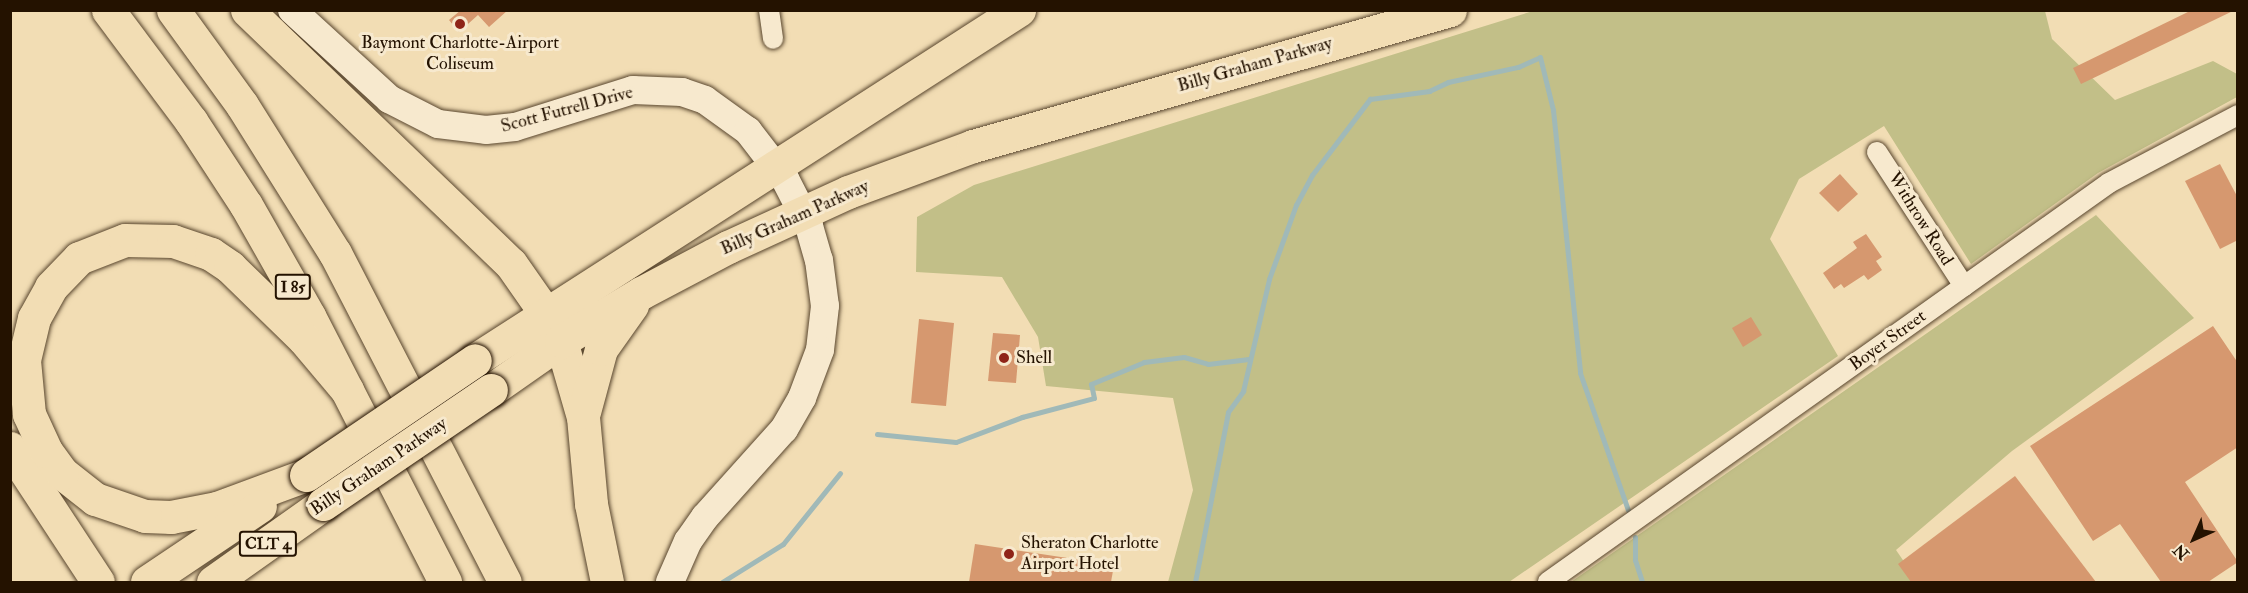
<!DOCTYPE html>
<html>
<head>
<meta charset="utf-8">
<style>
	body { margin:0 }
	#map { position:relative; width:2248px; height:593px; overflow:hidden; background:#f2ddb4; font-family:"IM FELL Double Pica",serif }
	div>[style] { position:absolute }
	.green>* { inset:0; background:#c2bf88 }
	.stream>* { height:5px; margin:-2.5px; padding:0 2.5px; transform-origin:2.5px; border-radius:2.5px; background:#a0b9b8 }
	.building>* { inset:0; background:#d6986f }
	.roads { filter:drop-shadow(0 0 2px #58452d) drop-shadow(0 0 2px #58452d) }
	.street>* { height:20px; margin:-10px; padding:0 10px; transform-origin:10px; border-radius:10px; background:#f7e9ce }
	.secondary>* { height:28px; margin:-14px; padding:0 14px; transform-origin:14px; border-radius:14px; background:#f7e9ce }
	.highway>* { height:33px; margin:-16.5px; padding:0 16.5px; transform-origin:16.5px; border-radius:16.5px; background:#f2ddb4 }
	.bridges { filter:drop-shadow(0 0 2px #241200) drop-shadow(0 0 2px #241200) }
	.highway-bridge>* { height:33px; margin:-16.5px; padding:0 16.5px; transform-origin:16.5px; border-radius:16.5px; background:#f2ddb4 }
	.dots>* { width:16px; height:16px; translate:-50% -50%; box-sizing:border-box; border:3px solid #f7e9ce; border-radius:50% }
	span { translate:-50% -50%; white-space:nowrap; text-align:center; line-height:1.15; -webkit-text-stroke:6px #f7e9ce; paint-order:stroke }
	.shield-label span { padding:2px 4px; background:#f7e9ce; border:2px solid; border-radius:4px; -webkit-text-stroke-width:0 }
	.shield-label { font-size:16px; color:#241200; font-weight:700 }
	.poi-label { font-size:18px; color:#241200 }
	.left { translate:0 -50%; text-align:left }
	.street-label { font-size:18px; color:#241200 }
	.frame { position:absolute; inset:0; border:12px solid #241200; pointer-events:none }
	.north { position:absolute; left:2164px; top:509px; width:60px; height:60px; -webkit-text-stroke:4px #f7e9ce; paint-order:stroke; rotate:225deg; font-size:16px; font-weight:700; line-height:24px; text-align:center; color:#241200 }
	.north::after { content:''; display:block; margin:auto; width:21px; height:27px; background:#241200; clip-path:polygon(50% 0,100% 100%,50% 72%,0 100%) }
</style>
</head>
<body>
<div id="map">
	<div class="green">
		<i style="clip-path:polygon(1533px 11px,2045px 11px,2052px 39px,2115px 100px,2213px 61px,2237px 74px,2237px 97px,2098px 173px,1971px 264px,1884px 126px,1799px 179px,1770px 239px,1838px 356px,1509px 582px,1168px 582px,1193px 490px,1173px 398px,1046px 386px,1038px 337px,1002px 277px,916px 272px,917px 217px,974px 185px)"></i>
		<i style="clip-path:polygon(2096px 215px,2194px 318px,2012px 451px,1896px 550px,1918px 582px,1571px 582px)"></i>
	</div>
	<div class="stream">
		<i style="left:877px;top:434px;width:79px;rotate:5.8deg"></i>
		<i style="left:956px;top:442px;width:71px;rotate:-20.7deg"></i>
		<i style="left:1022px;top:417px;width:74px;rotate:-14.8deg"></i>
		<i style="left:1094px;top:398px;width:14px;rotate:-102deg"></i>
		<i style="left:1091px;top:384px;width:57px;rotate:-22.5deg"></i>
		<i style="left:1144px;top:362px;width:40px;rotate:-7.1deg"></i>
		<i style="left:1184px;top:357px;width:25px;rotate:16deg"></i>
		<i style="left:1208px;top:364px;width:41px;rotate:-7deg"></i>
		<i style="left:1635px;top:537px;width:23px;rotate:90deg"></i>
		<i style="left:1635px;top:560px;width:23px;rotate:72deg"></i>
		<i style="left:722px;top:582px;width:72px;rotate:-31.9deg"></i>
		<i style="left:783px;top:544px;width:91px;rotate:-51.2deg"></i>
		<i style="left:1195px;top:582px;width:173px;rotate:-79deg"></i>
		<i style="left:1228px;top:412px;width:26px;rotate:-54deg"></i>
		<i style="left:1243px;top:391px;width:115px;rotate:-76.9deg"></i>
		<i style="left:1269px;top:279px;width:79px;rotate:-70deg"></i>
		<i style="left:1296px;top:205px;width:34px;rotate:-62deg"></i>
		<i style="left:1312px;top:175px;width:96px;rotate:-52.7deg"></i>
		<i style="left:1370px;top:99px;width:60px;rotate:-7.7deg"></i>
		<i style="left:1429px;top:91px;width:21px;rotate:-25deg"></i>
		<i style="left:1448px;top:82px;width:72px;rotate:-12.1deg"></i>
		<i style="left:1518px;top:67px;width:24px;rotate:-24deg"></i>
		<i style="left:1540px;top:57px;width:55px;rotate:76.2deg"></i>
		<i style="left:1553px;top:110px;width:264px;rotate:84.1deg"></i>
		<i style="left:1580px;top:373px;width:145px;rotate:70.7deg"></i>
	</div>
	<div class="building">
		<i style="clip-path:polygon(461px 10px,508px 10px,489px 27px,478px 15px,459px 32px,449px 20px)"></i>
		<i style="clip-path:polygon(2192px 10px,2235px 10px,2081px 84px,2073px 68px)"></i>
		<i style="clip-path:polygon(2220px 164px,2238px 198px,2238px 240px,2220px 249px,2185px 181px)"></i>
		<i style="clip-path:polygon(1840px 174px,1858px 194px,1838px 212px,1819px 193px)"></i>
		<i style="clip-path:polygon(1866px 234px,1882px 257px,1876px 261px,1882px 270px,1868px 280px,1864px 275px,1844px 288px,1841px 284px,1834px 289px,1823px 273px,1857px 248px,1853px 242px)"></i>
		<i style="clip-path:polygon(1751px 317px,1762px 335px,1743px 347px,1732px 328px)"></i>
		<i style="clip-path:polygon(919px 319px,954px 323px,946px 406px,911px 403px)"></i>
		<i style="clip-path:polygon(2213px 326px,2238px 363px,2238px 447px,2185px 482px,2238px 562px,2208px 582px,2161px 582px,2120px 524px,2093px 541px,2030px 446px)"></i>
		<i style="clip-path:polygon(993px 333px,1020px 335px,1016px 383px,988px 381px)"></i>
		<i style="clip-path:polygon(2015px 476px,2096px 582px,1911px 582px,1898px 564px)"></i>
		<i style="clip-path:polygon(975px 544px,1114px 565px,1111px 582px,969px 582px)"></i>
	</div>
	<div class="roads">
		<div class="street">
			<i style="left:769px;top:10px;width:29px;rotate:82deg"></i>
			<i style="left:1877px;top:152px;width:160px;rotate:57deg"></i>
			<i style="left:1548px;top:582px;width:688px;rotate:-35.42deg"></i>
			<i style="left:2109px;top:183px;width:146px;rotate:-27.8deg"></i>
		</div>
		<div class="secondary">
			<i style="left:292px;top:10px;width:132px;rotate:42.5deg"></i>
			<i style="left:389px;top:99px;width:55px;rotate:27deg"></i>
			<i style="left:438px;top:124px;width:48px;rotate:7.1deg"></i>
			<i style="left:486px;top:130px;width:29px;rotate:-6deg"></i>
			<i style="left:515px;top:127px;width:124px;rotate:-17.4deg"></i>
			<i style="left:633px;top:90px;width:49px;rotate:2.3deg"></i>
			<i style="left:682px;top:92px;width:24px;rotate:19deg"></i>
			<i style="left:705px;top:100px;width:53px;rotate:35.8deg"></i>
			<i style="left:748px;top:131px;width:61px;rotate:52.4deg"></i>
			<i style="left:785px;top:179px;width:53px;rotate:62.9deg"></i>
			<i style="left:809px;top:226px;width:35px;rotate:74deg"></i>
			<i style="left:819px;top:260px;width:46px;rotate:82.6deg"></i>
			<i style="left:825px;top:306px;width:44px;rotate:96.5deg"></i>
			<i style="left:820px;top:350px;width:51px;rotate:110.6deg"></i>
			<i style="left:802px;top:398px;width:36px;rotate:120deg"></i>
			<i style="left:784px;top:429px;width:118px;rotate:131.9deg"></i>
			<i style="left:705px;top:517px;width:29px;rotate:125deg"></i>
			<i style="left:688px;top:541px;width:45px;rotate:113.7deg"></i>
		</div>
		<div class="highway">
			<i style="left:108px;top:10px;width:139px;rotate:53.2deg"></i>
			<i style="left:191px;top:121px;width:100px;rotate:56.8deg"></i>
			<i style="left:246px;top:205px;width:128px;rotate:60.4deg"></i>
			<i style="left:309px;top:316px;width:299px;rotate:62.9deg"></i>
			<i style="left:173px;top:10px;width:117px;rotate:54deg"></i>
			<i style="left:242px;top:105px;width:175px;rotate:57.9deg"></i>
			<i style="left:335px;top:253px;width:370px;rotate:62.7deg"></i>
			<i style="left:247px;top:10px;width:366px;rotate:43.9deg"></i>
			<i style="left:511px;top:264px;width:61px;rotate:55deg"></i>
			<i style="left:546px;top:314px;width:31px;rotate:61deg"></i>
			<i style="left:561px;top:341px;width:79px;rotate:73.9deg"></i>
			<i style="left:583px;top:417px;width:87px;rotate:84.7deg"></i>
			<i style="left:591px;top:504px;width:80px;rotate:78.4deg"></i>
			<i style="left:475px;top:360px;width:647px;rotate:-32.76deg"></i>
			<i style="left:491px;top:390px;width:85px;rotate:-35deg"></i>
			<i style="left:561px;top:341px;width:93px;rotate:-31deg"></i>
			<i style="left:641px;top:293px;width:98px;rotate:-27.9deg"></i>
			<i style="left:728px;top:247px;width:132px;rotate:-24.6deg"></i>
			<i style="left:848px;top:192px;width:133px;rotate:-20.2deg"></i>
			<i style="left:973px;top:146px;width:496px;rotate:-15.9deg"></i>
			<i style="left:584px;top:412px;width:65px;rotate:-74.9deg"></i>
			<i style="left:601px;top:349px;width:54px;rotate:-54.8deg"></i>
			<i style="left:10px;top:448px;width:160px;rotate:56.7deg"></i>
			<i style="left:306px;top:475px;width:95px;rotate:159.7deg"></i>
			<i style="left:217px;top:508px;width:47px;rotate:168.9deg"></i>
			<i style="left:171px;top:517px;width:26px;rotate:-178deg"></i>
			<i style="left:145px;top:516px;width:53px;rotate:-161.2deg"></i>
			<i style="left:95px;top:499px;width:42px;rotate:-141.8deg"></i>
			<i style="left:62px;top:473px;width:27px;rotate:-126deg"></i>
			<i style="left:46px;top:451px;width:41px;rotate:-114.7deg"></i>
			<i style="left:29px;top:414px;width:54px;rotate:-95.3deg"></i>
			<i style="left:24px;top:360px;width:43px;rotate:-76.6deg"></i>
			<i style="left:34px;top:318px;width:35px;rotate:-61deg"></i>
			<i style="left:51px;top:287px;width:40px;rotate:-46deg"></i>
			<i style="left:79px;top:258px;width:49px;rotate:-21.4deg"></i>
			<i style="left:125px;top:240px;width:48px;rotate:1.2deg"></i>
			<i style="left:173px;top:241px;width:40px;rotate:18.9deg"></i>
			<i style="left:211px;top:254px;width:23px;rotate:34deg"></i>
			<i style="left:230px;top:267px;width:103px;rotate:44.2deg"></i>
			<i style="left:304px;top:339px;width:67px;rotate:49.9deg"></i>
			<i style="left:147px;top:582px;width:136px;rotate:-33.9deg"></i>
			<i style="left:213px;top:582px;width:135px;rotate:-35.3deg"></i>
		</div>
	</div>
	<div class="bridges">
		<div class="highway-bridge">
			<i style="left:306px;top:475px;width:204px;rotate:-34.2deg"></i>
			<i style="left:323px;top:504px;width:203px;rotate:-34.2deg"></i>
		</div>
	</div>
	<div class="dots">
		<i style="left:460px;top:24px;background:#8f2418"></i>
		<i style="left:1004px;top:358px;background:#8f2418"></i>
		<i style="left:1009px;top:554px;background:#8f2418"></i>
	</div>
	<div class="shield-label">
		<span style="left:293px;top:287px">I 85</span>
		<span style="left:268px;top:544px">CLT 4</span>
	</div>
	<div class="poi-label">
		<span style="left:460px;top:54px">Baymont Charlotte-Airport<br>Coliseum</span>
		<span class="left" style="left:1016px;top:358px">Shell</span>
		<span class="left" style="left:1021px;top:554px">Sheraton Charlotte<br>Airport Hotel</span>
	</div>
	<div class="street-label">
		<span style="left:1255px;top:65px;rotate:-16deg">Billy Graham Parkway</span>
		<span style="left:567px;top:110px;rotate:-15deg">Scott Futrell Drive</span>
		<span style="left:795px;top:218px;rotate:-24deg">Billy Graham Parkway</span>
		<span style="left:1920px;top:219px;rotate:58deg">Withrow Road</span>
		<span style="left:1888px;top:341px;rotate:-36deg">Boyer Street</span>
		<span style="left:379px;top:467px;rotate:-34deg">Billy Graham Parkway</span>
	</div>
	<div class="frame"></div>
	<div class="north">N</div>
</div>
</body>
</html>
